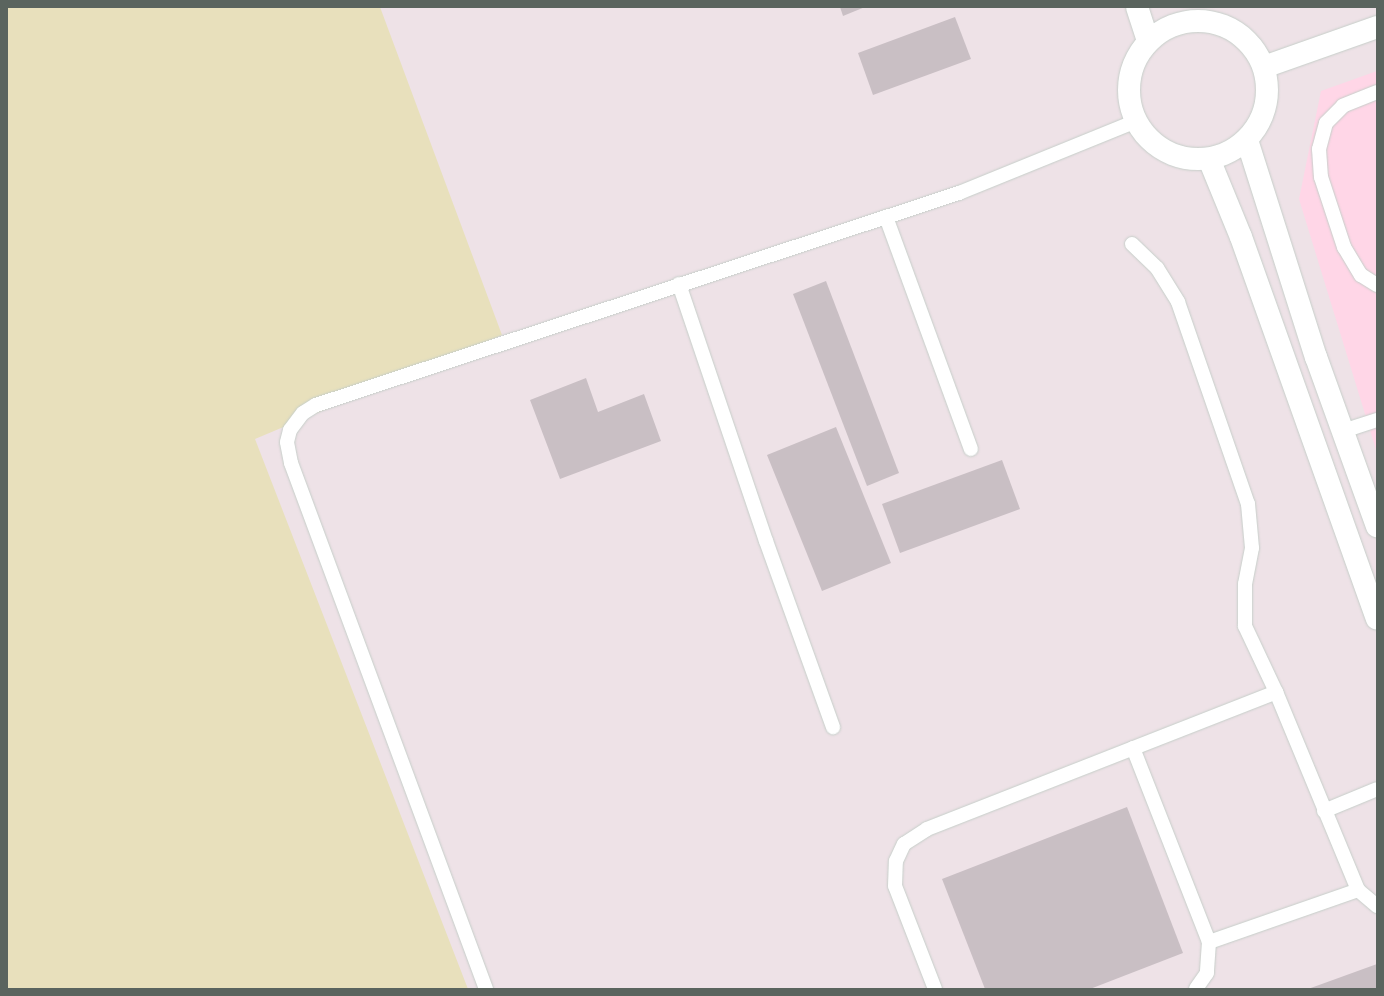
<!DOCTYPE html>
<html>
<head>
<meta charset="utf-8">
<style>
	body { margin:0 }
	#map { position:relative; width:1384px; height:996px; overflow:hidden; background:#eee2e7; font-family:"DejaVu Sans",sans-serif }
	div>[style] { position:absolute }
	.commercial>* { inset:0; background:#ffd6e7 }
	.green>* { inset:0; background:#e8e0bc }
	.building>* { inset:0; background:#c9bfc4 }
	.roads { filter:drop-shadow(0 0 1px #c6cec9) drop-shadow(0 0 1px #c6cec9) }
	.lane>* { height:14px; margin:-7px; padding:0 7px; transform-origin:7px; border-radius:7px; background:#fff }
	.street>* { height:22px; margin:-11px; padding:0 11px; transform-origin:11px; border-radius:11px; background:#fff }
	.secondary>* { height:22px; margin:-11px; padding:0 11px; transform-origin:11px; border-radius:11px; background:#fff }
	.secondary>.ring { margin:-11px; padding:0; box-sizing:content-box; background:none; border:22px solid #fff; border-radius:50% }
	span { translate:-50% -50%; white-space:nowrap; text-align:center; line-height:1.15; -webkit-text-stroke:4px #fff; paint-order:stroke }
	.frame { position:absolute; inset:0; border:8px solid #5a645e; pointer-events:none }
</style>
</head>
<body>
<div id="map">
	<div class="commercial">
		<i style="clip-path:polygon(1377px 71px,1377px 453px,1299px 199px,1321px 91px)"></i>
	</div>
	<div class="green">
		<i style="clip-path:polygon(7px 7px,380px 7px,502px 335px,255px 439px,468px 989px,7px 989px)"></i>
	</div>
	<div class="building">
		<i style="clip-path:polygon(840px 7px,865px 7px,843px 16px)"></i>
		<i style="clip-path:polygon(955px 17px,971px 59px,873px 95px,858px 53px)"></i>
		<i style="clip-path:polygon(826px 281px,899px 473px,867px 486px,793px 294px)"></i>
		<i style="clip-path:polygon(586px 378px,598px 412px,644px 394px,661px 441px,560px 479px,530px 400px)"></i>
		<i style="clip-path:polygon(836px 427px,891px 563px,822px 591px,767px 455px)"></i>
		<i style="clip-path:polygon(1002px 460px,1020px 509px,900px 553px,882px 504px)"></i>
		<i style="clip-path:polygon(1127px 807px,1183px 953px,1090px 989px,985px 989px,942px 879px)"></i>
		<i style="clip-path:polygon(1377px 964px,1377px 989px,1308px 989px)"></i>
	</div>
	<div class="roads">
		<div class="lane">
			<i style="left:1377px;top:92px;width:37px;rotate:158deg"></i>
			<i style="left:1343px;top:106px;width:24px;rotate:135deg"></i>
			<i style="left:1326px;top:123px;width:27px;rotate:105deg"></i>
			<i style="left:1319px;top:149px;width:28px;rotate:86deg"></i>
			<i style="left:1321px;top:177px;width:74px;rotate:71.8deg"></i>
			<i style="left:1344px;top:247px;width:33px;rotate:59deg"></i>
			<i style="left:1361px;top:275px;width:19px;rotate:32deg"></i>
			<i style="left:886px;top:217px;width:247px;rotate:69.9deg"></i>
			<i style="left:1132px;top:244px;width:35px;rotate:44deg"></i>
			<i style="left:1157px;top:268px;width:40px;rotate:58deg"></i>
			<i style="left:1178px;top:302px;width:214px;rotate:70.9deg"></i>
			<i style="left:1248px;top:504px;width:44px;rotate:84.8deg"></i>
			<i style="left:1252px;top:548px;width:37px;rotate:101deg"></i>
			<i style="left:1245px;top:584px;width:42px;rotate:90deg"></i>
			<i style="left:1245px;top:626px;width:73px;rotate:64.8deg"></i>
			<i style="left:1276px;top:692px;width:214px;rotate:67.5deg"></i>
			<i style="left:1358px;top:890px;width:25px;rotate:40deg"></i>
			<i style="left:679px;top:284px;width:271px;rotate:71.3deg"></i>
			<i style="left:766px;top:541px;width:198px;rotate:70.2deg"></i>
			<i style="left:1343px;top:431px;width:36px;rotate:-18deg"></i>
			<i style="left:1133px;top:748px;width:208px;rotate:68.6deg"></i>
			<i style="left:1209px;top:942px;width:31px;rotate:94deg"></i>
			<i style="left:1207px;top:973px;width:19px;rotate:125deg"></i>
			<i style="left:1324px;top:811px;width:57px;rotate:-22.5deg"></i>
			<i style="left:1209px;top:942px;width:158px;rotate:-19.2deg"></i>
			<i style="left:486px;top:989px;width:561px;rotate:-110.34deg"></i>
			<i style="left:291px;top:463px;width:21px;rotate:-101deg"></i>
			<i style="left:287px;top:442px;width:12px;rotate:-76deg"></i>
			<i style="left:290px;top:430px;width:21px;rotate:-53deg"></i>
			<i style="left:303px;top:413px;width:15px;rotate:-32deg"></i>
			<i style="left:316px;top:405px;width:677px;rotate:-18.25deg"></i>
			<i style="left:959px;top:193px;width:191px;rotate:-22.1deg"></i>
			<i style="left:935px;top:989px;width:110px;rotate:-111.2deg"></i>
			<i style="left:895px;top:886px;width:25px;rotate:-88deg"></i>
			<i style="left:896px;top:861px;width:19px;rotate:-65deg"></i>
			<i style="left:904px;top:844px;width:27px;rotate:-33deg"></i>
			<i style="left:927px;top:829px;width:375px;rotate:-21.4deg"></i>
		</div>
		<div class="street">
			<i style="left:1264px;top:67px;width:120px;rotate:-19.5deg"></i>
		</div>
		<div class="secondary">
			<i style="left:1137px;top:7px;width:35px;rotate:72deg"></i>
			<i class="ring" style="left:1129px;top:21px;width:116px;height:116px"></i>
			<i style="left:1247px;top:140px;width:228px;rotate:72.4deg"></i>
			<i style="left:1316px;top:357px;width:180px;rotate:70.2deg"></i>
			<i style="left:1209px;top:159px;width:84px;rotate:67.7deg"></i>
			<i style="left:1241px;top:237px;width:405px;rotate:70.4deg"></i>
		</div>
	</div>
	<div class="frame"></div>
</div>
</body>
</html>
